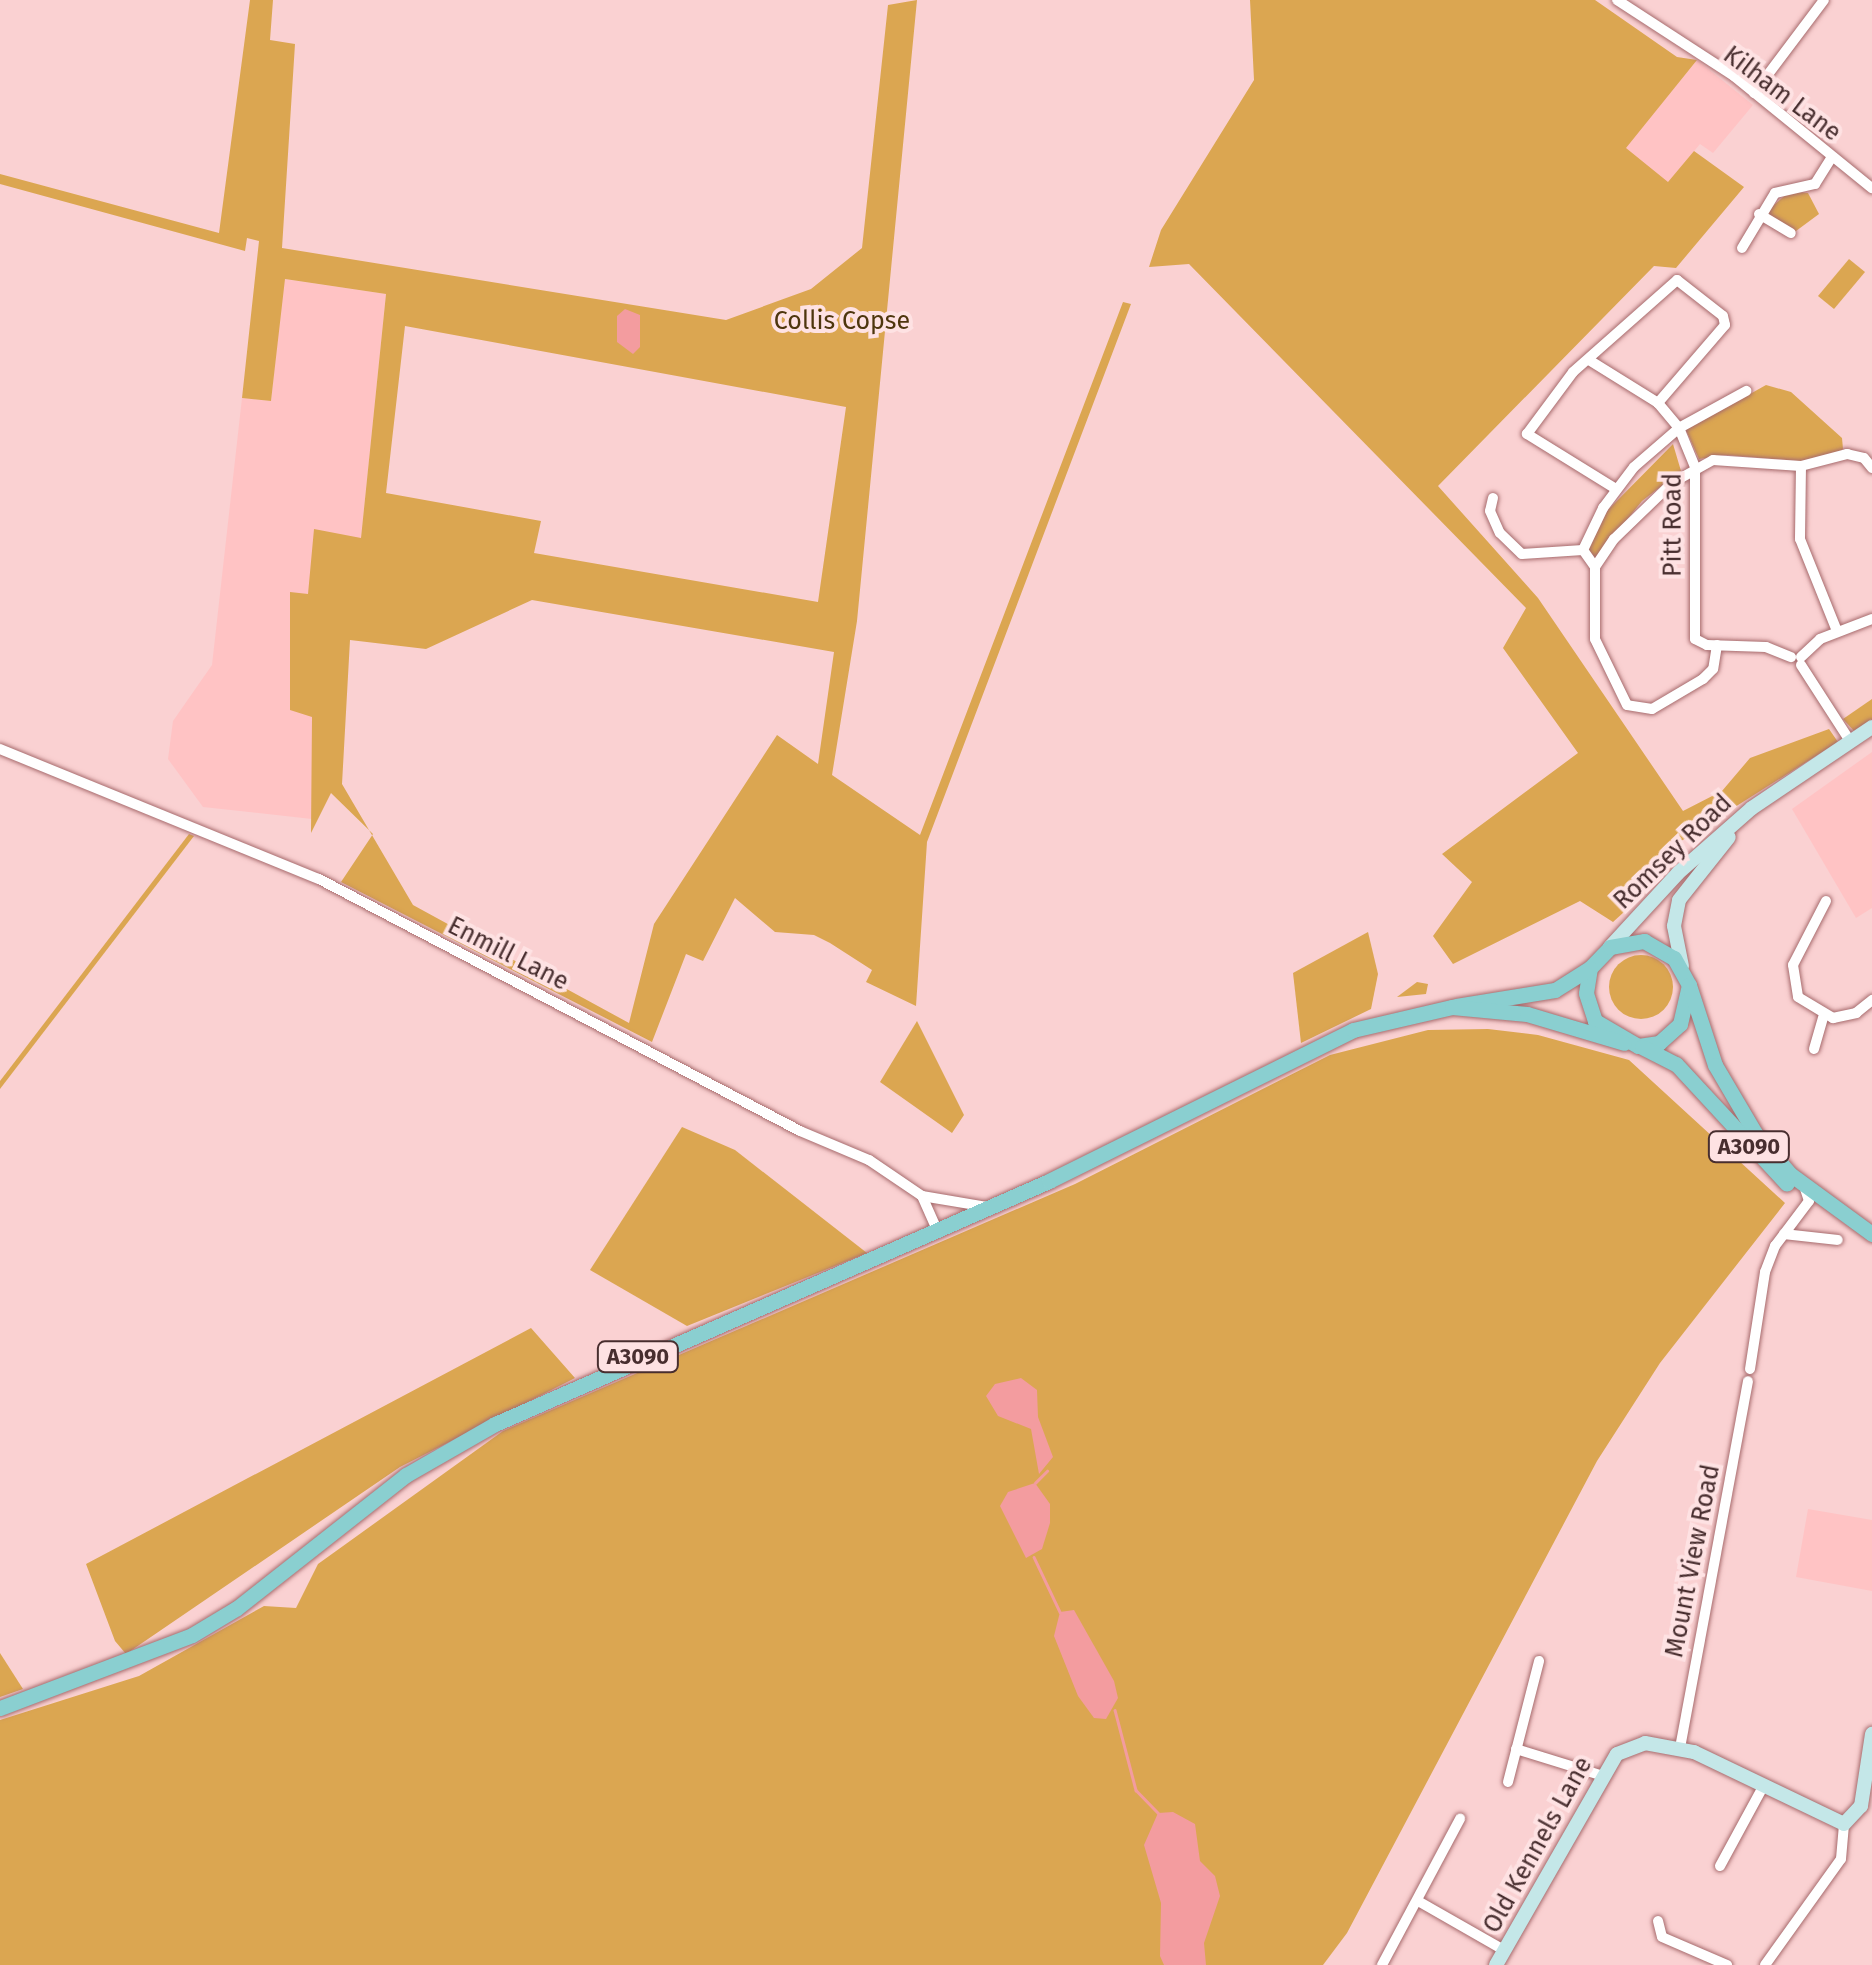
<!DOCTYPE html>
<html>
<head>
<meta charset="utf-8">
<style>
	body { margin:0 }
	#map { position:relative; width:1872px; height:1965px; overflow:hidden; background:#fad1d2; font-family:"Fira Sans",sans-serif }
	div>[style] { position:absolute }
	.built>* { inset:0; background:#ffc3c4 }
	.green>* { inset:0; background:#dba651 }
	.round { border-radius:50% }
	.water>* { inset:0; background:#f39c9f }
	.stream>* { height:2.5px; margin:-1.25px; padding:0 1.25px; transform-origin:1.25px; border-radius:1.25px; background:#f39c9f }
	.roads { filter:drop-shadow(0 0 2px #a76b6d) drop-shadow(0 0 2px #a76b6d) }
	.street>* { height:10px; margin:-5px; padding:0 5px; transform-origin:5px; border-radius:5px; background:#fff }
	.secondary>* { height:14px; margin:-7px; padding:0 7px; transform-origin:7px; border-radius:7px; background:#c4e7e8 }
	.primary>* { height:15px; margin:-7.5px; padding:0 7.5px; transform-origin:7.5px; border-radius:7.5px; background:#8acfd0 }
	span { translate:-50% -50%; white-space:nowrap; text-align:center; line-height:1.15; -webkit-text-stroke:8px #fee2e3; paint-order:stroke }
	.shield-label span { padding:2px 8px; background:#fee2e3; border:2px solid; border-radius:8px; -webkit-text-stroke-width:0 }
	.shield-label { font-size:22px; color:#482e2f; font-weight:700 }
	.street-label { font-size:25px; color:#482e2f }
	.park-label { font-size:25px; color:#4e360d }
</style>
</head>
<body>
<div id="map">
	<div class="built">
		<i style="clip-path:polygon(1697px 60px,1753px 105px,1713px 153px,1700px 144px,1668px 183px,1625px 148px)"></i>
		<i style="clip-path:polygon(284px 279px,386px 294px,361px 538px,308px 595px,290px 593px,312px 716px,312px 819px,203px 807px,168px 759px,173px 721px,212px 665px,242px 398px,271px 401px)"></i>
		<i style="clip-path:polygon(1872px 752px,1872px 908px,1856px 918px,1792px 809px)"></i>
		<i style="clip-path:polygon(1808px 1509px,1872px 1520px,1872px 1591px,1796px 1577px)"></i>
	</div>
	<div class="green">
		<i style="clip-path:polygon(evenodd,250px 0,273px 0,270px 40px,295px 44px,282px 248px,726px 320px,811px 289px,862px 248px,888px 5px,917px 0,857px 621px,832px 775px,920px 835px,1123px 302px,1131px 304px,927px 842px,916px 1006px,866px 982px,872px 970px,830px 943px,814px 935px,775px 932px,735px 898px,703px 961px,686px 954px,652px 1042px,341px 882px,373px 834px,331px 793px,311px 833px,312px 717px,290px 710px,290px 592px,308px 594px,314px 529px,361px 538px,386px 294px,285px 279px,271px 401px,242px 398px,259px 241px,247px 238px,245px 251px,0 184px,0 174px,219px 233px,250px 0,405px 326px,846px 407px,818px 602px,534px 553px,541px 521px,386px 493px,405px 326px,250px 0,532px 600px,834px 652px,818px 764px,777px 735px,654px 924px,629px 1023px,413px 905px,342px 784px,350px 640px,426px 649px,532px 600px)"></i>
		<i style="clip-path:polygon(1250px 0,1595px 0,1677px 57px,1697px 60px,1626px 148px,1668px 182px,1694px 151px,1744px 187px,1676px 268px,1654px 266px,1438px 486px,1538px 598px,1683px 811px,1722px 791px,1750px 758px,1829px 729px,1838px 742px,1678px 843px,1657px 882px,1613px 922px,1580px 901px,1453px 964px,1433px 936px,1472px 882px,1442px 854px,1578px 753px,1503px 648px,1526px 608px,1189px 264px,1149px 267px,1161px 230px,1254px 80px)"></i>
		<i style="clip-path:polygon(1790px 191px,1808px 193px,1819px 214px,1796px 231px,1765px 213px)"></i>
		<i style="clip-path:polygon(1849px 259px,1865px 272px,1834px 309px,1818px 296px)"></i>
		<i style="clip-path:polygon(1766px 385px,1791px 392px,1842px 438px,1843px 449px,1830px 459px,1798px 461px,1726px 455px,1699px 459px,1686px 430px)"></i>
		<i style="clip-path:polygon(1673px 444px,1681px 471px,1642px 501px,1596px 558px,1587px 550px,1608px 510px)"></i>
		<i style="clip-path:polygon(1872px 699px,1872px 720px,1855px 732px,1843px 719px)"></i>
		<i style="clip-path:polygon(189px 834px,194px 836px,0 1089px,0 1081px)"></i>
		<i style="clip-path:polygon(1368px 932px,1378px 974px,1371px 1009px,1301px 1043px,1293px 973px)"></i>
		<i class="round" style="left:1609px;top:955px;width:64px;height:64px"></i>
		<i style="clip-path:polygon(1417px 982px,1428px 984px,1426px 994px,1397px 997px)"></i>
		<i style="clip-path:polygon(917px 1021px,964px 1115px,952px 1133px,880px 1082px)"></i>
		<i style="clip-path:polygon(1488px 1029px,1538px 1035px,1629px 1060px,1785px 1203px,1660px 1363px,1597px 1461px,1347px 1933px,1323px 1965px,0 1965px,0 1720px,139px 1676px,264px 1606px,296px 1608px,318px 1564px,503px 1431px,1075px 1184px,1330px 1055px,1428px 1030px)"></i>
		<i style="clip-path:polygon(682px 1127px,735px 1150px,867px 1253px,687px 1326px,590px 1270px)"></i>
		<i style="clip-path:polygon(531px 1328px,575px 1378px,400px 1467px,126px 1654px,115px 1641px,86px 1564px)"></i>
		<i style="clip-path:polygon(0 1653px,23px 1689px,0 1697px)"></i>
	</div>
	<div class="water">
		<i style="clip-path:polygon(625px 309px,640px 315px,640px 347px,633px 354px,617px 342px,617px 316px)"></i>
		<i style="clip-path:polygon(1021px 1378px,1037px 1390px,1038px 1417px,1053px 1457px,1039px 1474px,1031px 1429px,998px 1416px,986px 1396px,995px 1384px)"></i>
		<i style="clip-path:polygon(1035px 1483px,1050px 1504px,1050px 1523px,1042px 1549px,1026px 1558px,1000px 1506px,1008px 1492px)"></i>
		<i style="clip-path:polygon(1074px 1610px,1114px 1681px,1118px 1698px,1106px 1719px,1094px 1718px,1078px 1696px,1054px 1636px,1060px 1612px)"></i>
		<i style="clip-path:polygon(1173px 1812px,1195px 1824px,1200px 1861px,1215px 1876px,1220px 1896px,1204px 1943px,1206px 1965px,1164px 1965px,1160px 1956px,1161px 1903px,1144px 1845px,1158px 1813px)"></i>
	</div>
	<div class="stream">
		<i style="left:1035px;top:1483px;width:17px;rotate:-45deg"></i>
		<i style="left:1034px;top:1557px;width:61px;rotate:64.7deg"></i>
		<i style="left:1115px;top:1710px;width:83px;rotate:75.3deg"></i>
		<i style="left:1136px;top:1790px;width:32px;rotate:46deg"></i>
	</div>
	<div class="roads">
		<div class="street">
			<i style="left:1617px;top:0;width:140px;rotate:33deg"></i>
			<i style="left:1734px;top:76px;width:178px;rotate:39.1deg"></i>
			<i style="left:1754px;top:93px;width:116px;rotate:-53deg"></i>
			<i style="left:1759px;top:214px;width:37px;rotate:31deg"></i>
			<i style="left:1742px;top:248px;width:64px;rotate:-59deg"></i>
			<i style="left:1775px;top:193px;width:41px;rotate:-12.7deg"></i>
			<i style="left:1815px;top:184px;width:32px;rotate:-58deg"></i>
			<i style="left:1589px;top:360px;width:81px;rotate:31.9deg"></i>
			<i style="left:1658px;top:403px;width:33px;rotate:50deg"></i>
			<i style="left:1679px;top:428px;width:42px;rotate:67.7deg"></i>
			<i style="left:1695px;top:467px;width:172px;rotate:90deg"></i>
			<i style="left:1695px;top:639px;width:13px;rotate:27deg"></i>
			<i style="left:1707px;top:645px;width:59px;rotate:1.9deg"></i>
			<i style="left:1766px;top:647px;width:27px;rotate:22deg"></i>
			<i style="left:1801px;top:466px;width:73px;rotate:90.8deg"></i>
			<i style="left:1800px;top:539px;width:99px;rotate:68.1deg"></i>
			<i style="left:1616px;top:489px;width:105px;rotate:-148.3deg"></i>
			<i style="left:1527px;top:434px;width:77px;rotate:-53.4deg"></i>
			<i style="left:1573px;top:372px;width:139px;rotate:-41.5deg"></i>
			<i style="left:1677px;top:280px;width:58px;rotate:38deg"></i>
			<i style="left:1723px;top:316px;width:9px;rotate:77deg"></i>
			<i style="left:1725px;top:325px;width:103px;rotate:130.7deg"></i>
			<i style="left:1493px;top:498px;width:13px;rotate:103deg"></i>
			<i style="left:1490px;top:511px;width:24px;rotate:66deg"></i>
			<i style="left:1500px;top:533px;width:30px;rotate:44deg"></i>
			<i style="left:1522px;top:554px;width:61px;rotate:-3.8deg"></i>
			<i style="left:1595px;top:567px;width:21px;rotate:-125deg"></i>
			<i style="left:1583px;top:550px;width:47px;rotate:-64.5deg"></i>
			<i style="left:1603px;top:508px;width:51px;rotate:-52.9deg"></i>
			<i style="left:1634px;top:467px;width:60px;rotate:-40.9deg"></i>
			<i style="left:1679px;top:428px;width:77px;rotate:-28.9deg"></i>
			<i style="left:1717px;top:645px;width:24px;rotate:99deg"></i>
			<i style="left:1713px;top:669px;width:14px;rotate:135deg"></i>
			<i style="left:1703px;top:679px;width:59px;rotate:149.5deg"></i>
			<i style="left:1652px;top:709px;width:25px;rotate:-171deg"></i>
			<i style="left:1627px;top:705px;width:73px;rotate:-115.9deg"></i>
			<i style="left:1595px;top:639px;width:72px;rotate:-90deg"></i>
			<i style="left:1595px;top:567px;width:34px;rotate:-56deg"></i>
			<i style="left:1614px;top:539px;width:81px;rotate:-44deg"></i>
			<i style="left:1672px;top:483px;width:47px;rotate:-29.3deg"></i>
			<i style="left:1713px;top:460px;width:88px;rotate:3.9deg"></i>
			<i style="left:1801px;top:466px;width:48px;rotate:-14.6deg"></i>
			<i style="left:1847px;top:454px;width:17px;rotate:13deg"></i>
			<i style="left:1864px;top:458px;width:13px;rotate:51deg"></i>
			<i style="left:1801px;top:657px;width:26px;rotate:-43deg"></i>
			<i style="left:1820px;top:639px;width:56px;rotate:-21deg"></i>
			<i style="left:1801px;top:665px;width:90px;rotate:57.2deg"></i>
			<i style="left:0;top:749px;width:344px;rotate:22.2deg"></i>
			<i style="left:319px;top:879px;width:543px;rotate:27.65deg"></i>
			<i style="left:800px;top:1131px;width:75px;rotate:22.8deg"></i>
			<i style="left:869px;top:1160px;width:64px;rotate:34.2deg"></i>
			<i style="left:922px;top:1196px;width:67px;rotate:9.5deg"></i>
			<i style="left:1826px;top:901px;width:72px;rotate:117.3deg"></i>
			<i style="left:1793px;top:965px;width:32px;rotate:81deg"></i>
			<i style="left:1798px;top:997px;width:41px;rotate:31deg"></i>
			<i style="left:1833px;top:1018px;width:24px;rotate:-12deg"></i>
			<i style="left:1856px;top:1013px;width:21px;rotate:-39deg"></i>
			<i style="left:1814px;top:1049px;width:33px;rotate:-74deg"></i>
			<i style="left:922px;top:1196px;width:35px;rotate:66deg"></i>
			<i style="left:1784px;top:1234px;width:54px;rotate:6.3deg"></i>
			<i style="left:1750px;top:1369px;width:98px;rotate:-81.2deg"></i>
			<i style="left:1765px;top:1272px;width:28px;rotate:-69deg"></i>
			<i style="left:1775px;top:1246px;width:56px;rotate:-52.9deg"></i>
			<i style="left:1809px;top:1201px;width:13px;rotate:-108deg"></i>
			<i style="left:1680px;top:1748px;width:373px;rotate:-79.5deg"></i>
			<i style="left:1516px;top:1749px;width:88px;rotate:17.2deg"></i>
			<i style="left:1508px;top:1782px;width:125px;rotate:-75.6deg"></i>
			<i style="left:1720px;top:1866px;width:92px;rotate:-61.5deg"></i>
			<i style="left:1418px;top:1901px;width:99px;rotate:29.7deg"></i>
			<i style="left:1658px;top:1921px;width:16px;rotate:76deg"></i>
			<i style="left:1662px;top:1937px;width:71px;rotate:23.3deg"></i>
			<i style="left:1382px;top:1965px;width:166px;rotate:-61.9deg"></i>
			<i style="left:1765px;top:1965px;width:130px;rotate:-54.4deg"></i>
			<i style="left:1841px;top:1859px;width:35px;rotate:-85deg"></i>
		</div>
		<div class="secondary">
			<i style="left:1610px;top:947px;width:100px;rotate:-47.4deg"></i>
			<i style="left:1678px;top:873px;width:98px;rotate:-41.3deg"></i>
			<i style="left:1752px;top:808px;width:145px;rotate:-34deg"></i>
			<i style="left:1682px;top:966px;width:41px;rotate:-101.3deg"></i>
			<i style="left:1674px;top:926px;width:26px;rotate:-79deg"></i>
			<i style="left:1679px;top:900px;width:80px;rotate:-51.6deg"></i>
			<i style="left:1496px;top:1965px;width:243px;rotate:-60.2deg"></i>
			<i style="left:1617px;top:1754px;width:30px;rotate:-21deg"></i>
			<i style="left:1645px;top:1743px;width:50px;rotate:10.4deg"></i>
			<i style="left:1694px;top:1752px;width:166px;rotate:25.6deg"></i>
			<i style="left:1844px;top:1824px;width:25px;rotate:-47deg"></i>
			<i style="left:1861px;top:1806px;width:73px;rotate:-81.3deg"></i>
		</div>
		<div class="primary">
			<i style="left:1689px;top:985px;width:40px;rotate:103deg"></i>
			<i style="left:1680px;top:1024px;width:28px;rotate:138deg"></i>
			<i style="left:1659px;top:1043px;width:21px;rotate:172deg"></i>
			<i style="left:1638px;top:1046px;width:50px;rotate:-149.8deg"></i>
			<i style="left:1595px;top:1021px;width:29px;rotate:-108deg"></i>
			<i style="left:1586px;top:993px;width:25px;rotate:-81deg"></i>
			<i style="left:1590px;top:968px;width:29px;rotate:-46deg"></i>
			<i style="left:1610px;top:947px;width:35px;rotate:-10deg"></i>
			<i style="left:1644px;top:941px;width:34px;rotate:30deg"></i>
			<i style="left:1674px;top:958px;width:31px;rotate:61deg"></i>
			<i style="left:1689px;top:985px;width:84px;rotate:72deg"></i>
			<i style="left:1715px;top:1065px;width:79px;rotate:59.5deg"></i>
			<i style="left:1755px;top:1133px;width:54px;rotate:49.5deg"></i>
			<i style="left:1790px;top:1174px;width:102px;rotate:36.2deg"></i>
			<i style="left:1456px;top:1006px;width:100px;rotate:-9.2deg"></i>
			<i style="left:1555px;top:990px;width:41px;rotate:-32.2deg"></i>
			<i style="left:1642px;top:1047px;width:38px;rotate:27deg"></i>
			<i style="left:1676px;top:1064px;width:163px;rotate:47.2deg"></i>
			<i style="left:0;top:1708px;width:205px;rotate:-20.8deg"></i>
			<i style="left:192px;top:1635px;width:52px;rotate:-31deg"></i>
			<i style="left:237px;top:1608px;width:215px;rotate:-38.2deg"></i>
			<i style="left:406px;top:1475px;width:103px;rotate:-29.8deg"></i>
			<i style="left:495px;top:1424px;width:605px;rotate:-23.68deg"></i>
			<i style="left:1049px;top:1181px;width:339px;rotate:-26.4deg"></i>
			<i style="left:1353px;top:1030px;width:102px;rotate:-13.1deg"></i>
			<i style="left:1452px;top:1007px;width:75px;rotate:5.3deg"></i>
			<i style="left:1527px;top:1014px;width:101px;rotate:16.6deg"></i>
		</div>
	</div>
	<div class="shield-label">
		<span style="left:1749px;top:1147px">A3090</span>
		<span style="left:638px;top:1357px">A3090</span>
	</div>
	<div class="street-label">
		<span style="left:1782px;top:94px;rotate:37deg">Kilham Lane</span>
		<span style="left:1673px;top:525px;rotate:-90deg">Pitt Road</span>
		<span style="left:1673px;top:852px;rotate:-44deg">Romsey Road</span>
		<span style="left:508px;top:954px;rotate:27deg">Enmill Lane</span>
		<span style="left:1693px;top:1561px;rotate:-79deg">Mount View Road</span>
		<span style="left:1538px;top:1845px;rotate:-61deg">Old Kennels Lane</span>
	</div>
	<div class="park-label">
		<span style="left:842px;top:321px">Collis Copse</span>
	</div>
</div>
</body>
</html>
